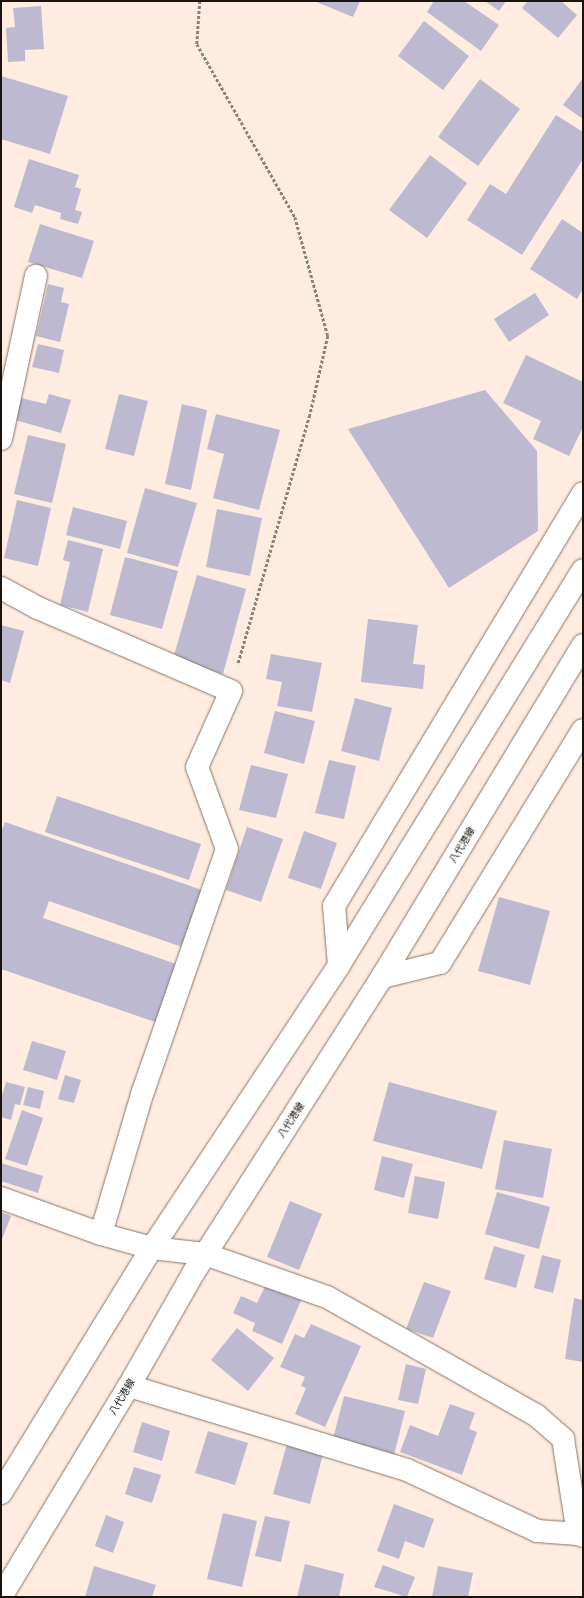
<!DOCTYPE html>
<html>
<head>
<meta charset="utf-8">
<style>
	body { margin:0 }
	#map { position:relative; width:584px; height:1598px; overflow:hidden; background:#feece0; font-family:"Public Sans","Noto Sans JP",sans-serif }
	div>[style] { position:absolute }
	.building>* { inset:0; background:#bdb9d0 }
	.path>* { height:2.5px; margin-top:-1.25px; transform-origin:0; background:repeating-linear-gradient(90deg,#8d8178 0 3px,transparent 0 5px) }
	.roads { filter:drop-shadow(0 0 1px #887567) drop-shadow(0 0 1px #887567) }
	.street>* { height:22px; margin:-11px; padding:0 11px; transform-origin:11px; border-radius:11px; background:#fff }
	.secondary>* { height:22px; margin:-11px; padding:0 11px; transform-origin:11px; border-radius:11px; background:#fff }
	span { translate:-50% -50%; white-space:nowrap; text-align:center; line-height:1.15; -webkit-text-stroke:3px #fdfdfd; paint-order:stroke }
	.street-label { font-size:10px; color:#1b140e }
	.frame { position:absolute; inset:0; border:2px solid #1b140e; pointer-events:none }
</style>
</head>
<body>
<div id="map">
	<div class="building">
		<i style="clip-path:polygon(314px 1px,360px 1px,353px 17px)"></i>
		<i style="clip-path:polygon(434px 1px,464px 1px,499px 25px,481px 51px,427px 12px)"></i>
		<i style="clip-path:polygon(485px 1px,506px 1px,499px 11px)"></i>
		<i style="clip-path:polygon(528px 1px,561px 1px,577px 15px,558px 38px,522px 8px)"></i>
		<i style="clip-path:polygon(41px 6px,44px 49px,25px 50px,25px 61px,8px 62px,6px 28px,15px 27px,13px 8px)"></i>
		<i style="clip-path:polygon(424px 21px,469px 56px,443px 90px,398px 56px)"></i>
		<i style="clip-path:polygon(1px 76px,68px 96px,50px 154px,1px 139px)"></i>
		<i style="clip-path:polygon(583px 78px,583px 119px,563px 105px)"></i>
		<i style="clip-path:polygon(480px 79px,520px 109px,478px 166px,438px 137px)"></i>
		<i style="clip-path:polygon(556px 115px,583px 132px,583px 159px,522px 255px,467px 220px,490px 184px,506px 194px)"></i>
		<i style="clip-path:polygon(430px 155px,467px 183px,427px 238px,389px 210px)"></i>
		<i style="clip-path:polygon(29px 159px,79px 175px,75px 187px,81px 189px,75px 210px,82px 212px,78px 224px,60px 219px,61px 213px,35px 205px,32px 213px,14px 207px)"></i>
		<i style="clip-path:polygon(562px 219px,583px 233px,583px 289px,577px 299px,530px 269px)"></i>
		<i style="clip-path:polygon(40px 224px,94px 241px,82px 278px,28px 262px)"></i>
		<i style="clip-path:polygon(48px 284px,64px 288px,61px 302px,69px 304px,60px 342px,36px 336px)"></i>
		<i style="clip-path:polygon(535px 293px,549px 315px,509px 342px,494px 319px)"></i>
		<i style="clip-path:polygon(38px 344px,64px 350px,59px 373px,32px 367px)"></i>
		<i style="clip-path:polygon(526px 355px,583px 382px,583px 427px,569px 456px,533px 439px,541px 421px,503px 403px)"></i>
		<i style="clip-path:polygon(485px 390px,537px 451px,538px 531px,449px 588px,348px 429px)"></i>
		<i style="clip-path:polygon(49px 394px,71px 400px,61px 433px,15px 420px,21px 398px,46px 404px)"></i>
		<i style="clip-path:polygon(119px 394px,148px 401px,134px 456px,105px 449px)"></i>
		<i style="clip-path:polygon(182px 404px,207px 410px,191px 490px,165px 484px)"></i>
		<i style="clip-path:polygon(216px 414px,280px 430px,259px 510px,213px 498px,224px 454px,207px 449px)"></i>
		<i style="clip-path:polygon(28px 435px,66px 444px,52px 503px,14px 494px)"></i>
		<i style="clip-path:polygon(145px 488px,197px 503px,178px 567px,127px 553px)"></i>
		<i style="clip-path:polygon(17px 500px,51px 508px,38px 566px,4px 558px)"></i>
		<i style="clip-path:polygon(73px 507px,127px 521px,120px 549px,66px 535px)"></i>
		<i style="clip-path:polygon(217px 509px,262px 518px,250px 576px,206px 567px)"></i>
		<i style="clip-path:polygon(68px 540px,103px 549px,88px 612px,60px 605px,70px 562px,63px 560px)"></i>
		<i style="clip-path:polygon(125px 557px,178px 571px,162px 629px,110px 615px)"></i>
		<i style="clip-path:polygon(197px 575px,246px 589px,223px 674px,173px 659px)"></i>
		<i style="clip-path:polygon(368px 619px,418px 625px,413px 664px,425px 665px,423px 689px,361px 682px)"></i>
		<i style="clip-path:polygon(1px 625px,24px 631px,10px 683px,1px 680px)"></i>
		<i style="clip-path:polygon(271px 654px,322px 663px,312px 712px,277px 706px,282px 682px,266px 679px)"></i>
		<i style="clip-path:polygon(355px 698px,392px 708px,379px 761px,341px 751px)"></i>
		<i style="clip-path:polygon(275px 711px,315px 721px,304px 764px,264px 753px)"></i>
		<i style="clip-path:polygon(329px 760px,356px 766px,344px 819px,315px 813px)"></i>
		<i style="clip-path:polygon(251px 765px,288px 774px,276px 818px,239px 810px)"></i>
		<i style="clip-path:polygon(57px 796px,201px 844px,189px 880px,45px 832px)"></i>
		<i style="clip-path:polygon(5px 822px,202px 890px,182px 947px,49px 901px,43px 918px,179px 965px,158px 1023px,1px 969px,1px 832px)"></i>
		<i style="clip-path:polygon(247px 827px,283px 839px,261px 902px,226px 890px)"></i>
		<i style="clip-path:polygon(304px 831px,337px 843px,321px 889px,288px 878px)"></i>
		<i style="clip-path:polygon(499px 897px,550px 911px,530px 985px,478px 971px)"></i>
		<i style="clip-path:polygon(32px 1041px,66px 1051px,57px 1080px,23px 1070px)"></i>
		<i style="clip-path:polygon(65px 1075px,81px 1080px,74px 1103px,58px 1099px)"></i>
		<i style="clip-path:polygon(6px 1082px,25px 1087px,20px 1105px,15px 1104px,11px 1120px,1px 1117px,1px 1099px)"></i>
		<i style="clip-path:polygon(389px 1082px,497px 1111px,482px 1169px,373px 1141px)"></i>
		<i style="clip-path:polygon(28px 1087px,44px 1091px,40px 1109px,23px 1105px)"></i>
		<i style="clip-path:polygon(22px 1110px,43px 1118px,27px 1166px,5px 1159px)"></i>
		<i style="clip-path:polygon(504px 1140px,552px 1149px,543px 1198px,495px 1189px)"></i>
		<i style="clip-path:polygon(382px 1156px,413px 1164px,404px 1198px,374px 1190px)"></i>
		<i style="clip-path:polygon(1px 1163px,43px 1176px,38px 1193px,1px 1181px)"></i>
		<i style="clip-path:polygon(415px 1176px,445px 1182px,438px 1219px,408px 1213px)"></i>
		<i style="clip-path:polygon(497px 1192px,550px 1207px,539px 1249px,485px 1234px)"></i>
		<i style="clip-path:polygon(290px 1201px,322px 1214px,299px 1270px,267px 1257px)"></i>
		<i style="clip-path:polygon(1px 1212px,11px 1216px,1px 1242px)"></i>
		<i style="clip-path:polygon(494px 1246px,525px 1255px,516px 1288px,484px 1279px)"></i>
		<i style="clip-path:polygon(542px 1255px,561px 1260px,553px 1293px,534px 1288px)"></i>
		<i style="clip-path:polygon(268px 1280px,303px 1296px,282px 1344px,252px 1331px,255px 1323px,233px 1313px,241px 1296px,257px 1303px)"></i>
		<i style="clip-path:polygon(424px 1282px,451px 1291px,433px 1338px,406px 1329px)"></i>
		<i style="clip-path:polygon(574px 1298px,583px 1300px,583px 1362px,565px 1359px)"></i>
		<i style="clip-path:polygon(311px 1324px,361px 1346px,325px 1427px,295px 1414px,306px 1388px,301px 1386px,305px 1377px,280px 1367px,295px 1334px,304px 1338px)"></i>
		<i style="clip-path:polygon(237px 1328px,274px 1358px,248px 1391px,211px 1360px)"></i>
		<i style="clip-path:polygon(406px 1364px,426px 1369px,418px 1404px,398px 1400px)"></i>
		<i style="clip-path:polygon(344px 1396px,405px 1411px,394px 1455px,333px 1439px)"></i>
		<i style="clip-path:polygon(450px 1404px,475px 1413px,469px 1429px,477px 1432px,462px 1475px,400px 1452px,410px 1425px,438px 1436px)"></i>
		<i style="clip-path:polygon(142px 1422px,170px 1431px,162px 1461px,133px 1452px)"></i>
		<i style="clip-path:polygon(208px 1431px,248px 1443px,235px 1485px,195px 1473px)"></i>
		<i style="clip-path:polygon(288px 1440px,324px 1450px,310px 1504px,273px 1494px)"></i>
		<i style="clip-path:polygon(134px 1467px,161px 1475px,152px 1503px,125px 1494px)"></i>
		<i style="clip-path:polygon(394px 1504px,434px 1519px,424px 1548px,405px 1541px,399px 1559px,377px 1551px)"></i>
		<i style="clip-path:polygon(223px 1513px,257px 1521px,242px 1587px,207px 1579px)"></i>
		<i style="clip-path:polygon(106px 1515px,124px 1522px,113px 1553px,95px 1546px)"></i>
		<i style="clip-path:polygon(265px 1516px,290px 1521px,281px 1562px,255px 1556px)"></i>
		<i style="clip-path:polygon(305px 1564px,344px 1574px,339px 1597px,297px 1597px)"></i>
		<i style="clip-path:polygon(383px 1565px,415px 1577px,407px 1597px,374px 1587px)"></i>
		<i style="clip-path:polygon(94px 1566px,156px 1585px,152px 1597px,85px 1597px)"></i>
		<i style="clip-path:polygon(438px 1566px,473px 1573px,468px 1597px,432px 1597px)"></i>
	</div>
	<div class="path">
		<i style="left:200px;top:1px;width:43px;rotate:94deg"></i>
		<i style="left:197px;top:44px;width:199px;rotate:60.5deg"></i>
		<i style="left:295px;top:217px;width:123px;rotate:74.5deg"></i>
		<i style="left:328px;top:336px;width:81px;rotate:102.8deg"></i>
		<i style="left:310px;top:415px;width:260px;rotate:106.1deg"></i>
	</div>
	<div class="roads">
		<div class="street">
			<i style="left:1px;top:439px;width:167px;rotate:-77.9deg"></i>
			<i style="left:1px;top:588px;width:42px;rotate:28.4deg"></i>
			<i style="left:38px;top:608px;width:210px;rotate:23.3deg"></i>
			<i style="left:231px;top:691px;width:83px;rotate:114.1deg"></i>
			<i style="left:197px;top:767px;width:87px;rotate:69.9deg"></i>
			<i style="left:227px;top:849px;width:256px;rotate:109.1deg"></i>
			<i style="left:143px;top:1091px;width:149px;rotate:106.4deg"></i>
			<i style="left:339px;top:965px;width:59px;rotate:-94.8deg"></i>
			<i style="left:334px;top:906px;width:482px;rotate:-58.9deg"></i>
			<i style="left:382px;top:977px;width:60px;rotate:-13.6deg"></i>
			<i style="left:440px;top:963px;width:273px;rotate:-58.5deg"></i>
			<i style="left:1px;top:1198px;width:106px;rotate:19.8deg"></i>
			<i style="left:101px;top:1234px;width:53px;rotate:15.4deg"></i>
			<i style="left:152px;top:1248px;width:53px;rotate:6.5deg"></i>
			<i style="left:205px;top:1254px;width:129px;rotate:19.4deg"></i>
			<i style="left:327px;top:1297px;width:241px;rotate:29.5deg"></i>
			<i style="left:537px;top:1416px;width:35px;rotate:41deg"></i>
			<i style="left:563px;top:1439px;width:96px;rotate:81deg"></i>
			<i style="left:578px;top:1534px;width:5px;rotate:22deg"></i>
			<i style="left:129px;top:1386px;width:290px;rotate:16.8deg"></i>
			<i style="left:407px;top:1470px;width:144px;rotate:25.1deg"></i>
			<i style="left:537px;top:1531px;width:41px;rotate:4.2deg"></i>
		</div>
		<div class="secondary">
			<i style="left:1px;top:1493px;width:288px;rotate:-58.4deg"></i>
			<i style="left:152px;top:1248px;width:339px;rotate:-56.5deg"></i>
			<i style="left:339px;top:965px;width:464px;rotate:-58.3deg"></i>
			<i style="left:1px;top:1597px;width:247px;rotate:-58.8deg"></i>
			<i style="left:129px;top:1386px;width:131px;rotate:-60.3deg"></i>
			<i style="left:194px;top:1272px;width:350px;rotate:-57.5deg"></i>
			<i style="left:382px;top:977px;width:388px;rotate:-58.8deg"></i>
		</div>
	</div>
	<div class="street-label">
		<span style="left:462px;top:845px;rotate:-59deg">八代港線</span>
		<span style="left:291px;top:1120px;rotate:-57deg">八代港線</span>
		<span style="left:122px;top:1397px;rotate:-59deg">八代港線</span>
	</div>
	<div class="frame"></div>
</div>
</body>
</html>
